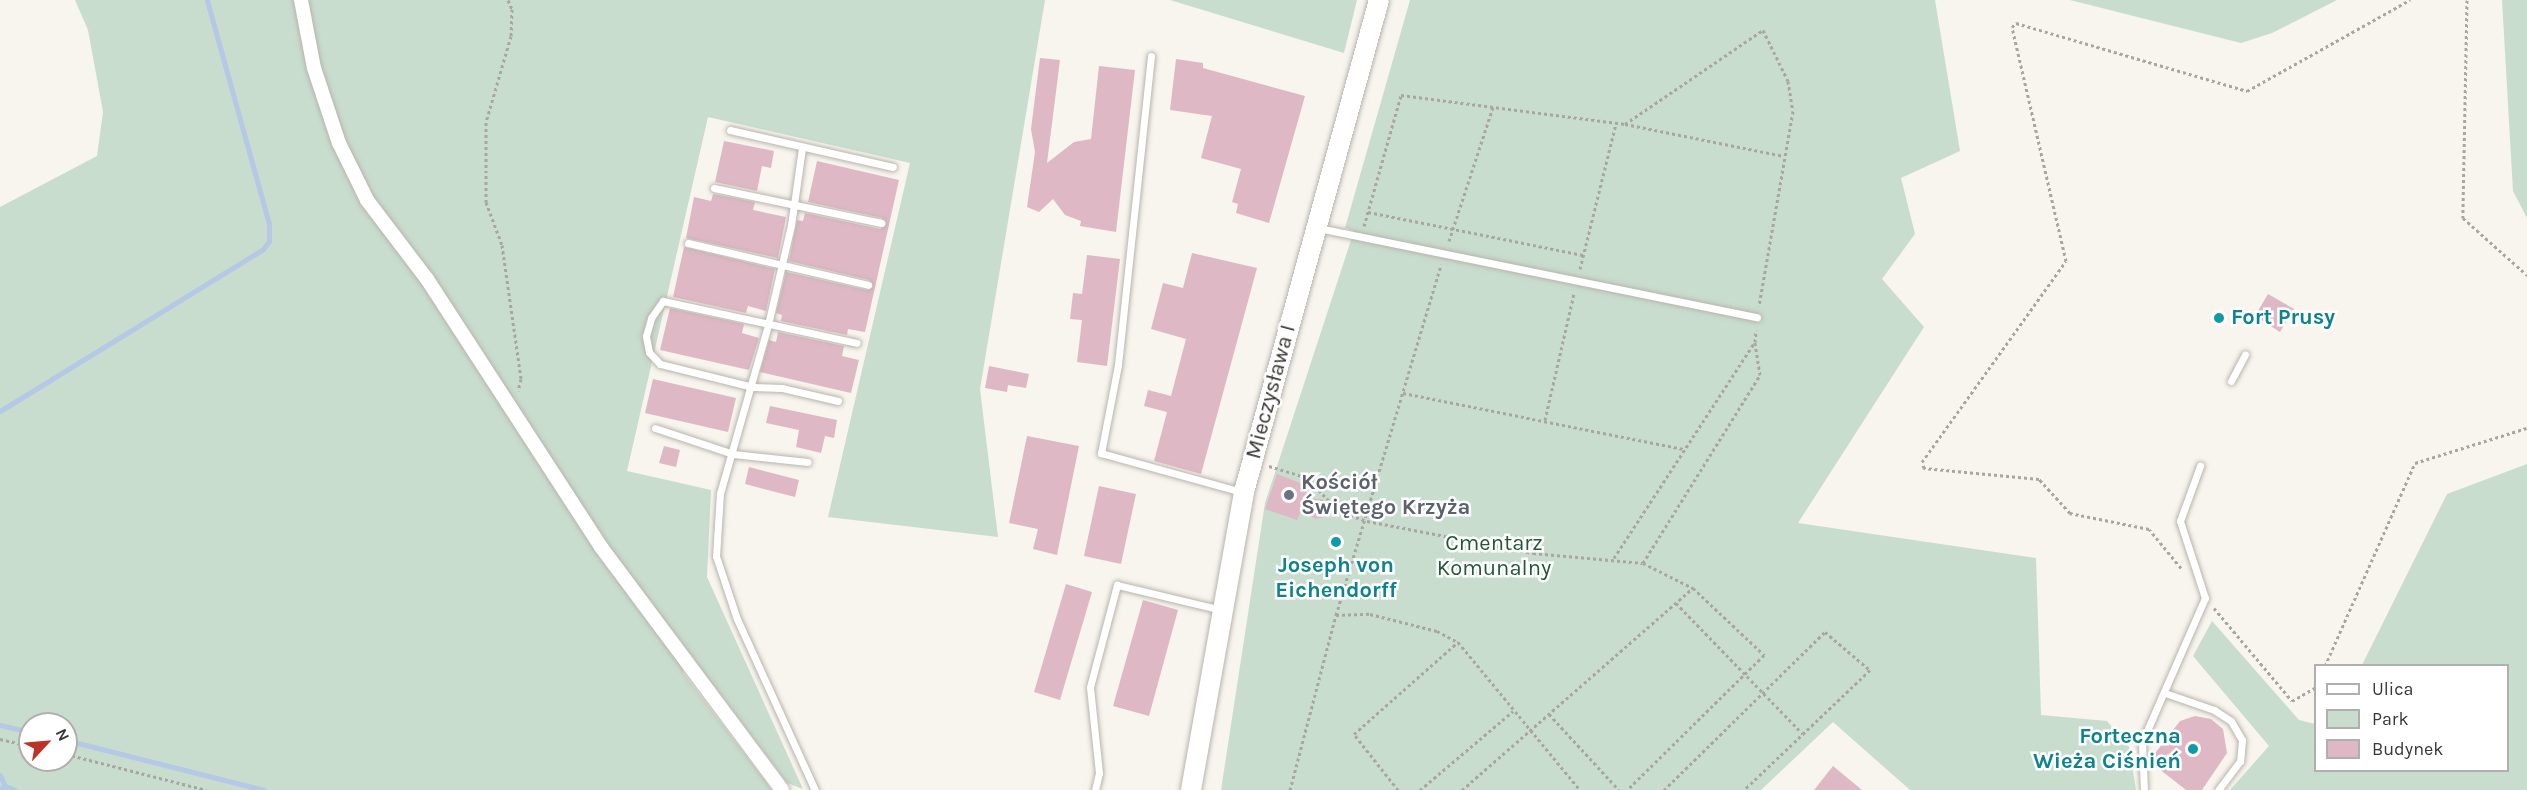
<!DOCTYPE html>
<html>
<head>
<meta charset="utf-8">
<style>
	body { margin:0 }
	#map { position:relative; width:2527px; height:790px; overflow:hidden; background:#f8f4ee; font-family:Karla,sans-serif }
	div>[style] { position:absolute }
	.green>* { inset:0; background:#c8ddce }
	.stream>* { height:5px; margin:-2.5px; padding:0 2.5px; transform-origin:2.5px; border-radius:2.5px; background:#b5c8e6 }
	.building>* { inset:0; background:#dfb8c5 }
	.path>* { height:3px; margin-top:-1.5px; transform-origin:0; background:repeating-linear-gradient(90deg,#a9a6a2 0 3px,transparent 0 6px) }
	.roads { filter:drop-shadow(0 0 2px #b8b4ae) drop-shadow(0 0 2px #b8b4ae) }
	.lane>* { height:7px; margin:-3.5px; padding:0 3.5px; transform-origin:3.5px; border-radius:3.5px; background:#fff }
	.street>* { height:14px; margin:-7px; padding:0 7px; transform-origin:7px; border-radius:7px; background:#fff }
	.secondary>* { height:20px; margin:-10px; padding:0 10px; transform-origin:10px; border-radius:10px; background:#fff }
	.dots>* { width:16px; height:16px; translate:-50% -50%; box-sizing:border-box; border:3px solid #fff; border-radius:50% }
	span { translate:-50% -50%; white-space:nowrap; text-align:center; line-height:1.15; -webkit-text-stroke:5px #fff; paint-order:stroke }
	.culture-label { font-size:22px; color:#0d838f; font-weight:700 }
	.left { translate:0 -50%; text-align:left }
	.right { translate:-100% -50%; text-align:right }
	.street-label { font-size:22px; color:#393735 }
	.worship-label { font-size:22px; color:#5b616d; font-weight:700 }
	.park-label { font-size:22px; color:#235737 }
	.legend { position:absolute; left:2314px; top:664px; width:195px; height:108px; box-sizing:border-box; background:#fff; border:2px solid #b0afae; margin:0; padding:8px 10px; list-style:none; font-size:18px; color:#393735 }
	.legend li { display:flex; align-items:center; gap:12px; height:30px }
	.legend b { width:30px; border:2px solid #b0afae }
	.north { position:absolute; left:18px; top:712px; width:60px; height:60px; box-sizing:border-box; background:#fff; border:2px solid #b0afae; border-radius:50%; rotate:64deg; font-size:16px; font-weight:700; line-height:24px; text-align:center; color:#393735 }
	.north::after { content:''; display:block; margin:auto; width:21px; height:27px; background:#be3127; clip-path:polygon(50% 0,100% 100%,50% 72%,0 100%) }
</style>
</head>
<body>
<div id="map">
	<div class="green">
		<i style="clip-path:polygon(evenodd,75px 0,1045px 0,980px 389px,998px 537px,828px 517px,910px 163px,708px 117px,627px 471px,711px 490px,707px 577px,803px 789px,787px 783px,671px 629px,684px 674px,772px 790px,0 790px,0 207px,97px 156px,103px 112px,88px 30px,75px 0,30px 724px,66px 724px,66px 760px,30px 760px,30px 724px)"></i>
		<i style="clip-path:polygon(1170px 0,1357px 0,1344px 53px)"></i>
		<i style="clip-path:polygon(1410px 0,1935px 0,1960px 151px,1901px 178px,1915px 234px,1882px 279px,1924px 327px,1798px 523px,2036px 558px,2041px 715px,2107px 721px,2129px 747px,2136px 790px,1910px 790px,1833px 722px,1761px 790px,1221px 790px,1265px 503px,1354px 231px,1345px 228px)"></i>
		<i style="clip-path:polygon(2070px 0,2337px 0,2272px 33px,2241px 43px)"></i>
		<i style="clip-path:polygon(2502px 0,2527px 0,2527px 218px,2513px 191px)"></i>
		<i style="clip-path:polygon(2527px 464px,2527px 790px,2230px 790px,2269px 746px,2193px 656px,2212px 621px,2299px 720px,2315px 724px,2316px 770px,2508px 770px,2508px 666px,2362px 665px,2447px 494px)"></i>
	</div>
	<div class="stream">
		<i style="left:0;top:411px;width:309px;rotate:-31.6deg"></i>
		<i style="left:263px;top:249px;width:10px;rotate:-53deg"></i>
		<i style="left:269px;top:241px;width:17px;rotate:-90deg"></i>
		<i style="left:269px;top:224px;width:232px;rotate:-105.5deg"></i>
		<i style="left:0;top:725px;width:31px;rotate:13deg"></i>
		<i style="left:66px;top:740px;width:204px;rotate:14.2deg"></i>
		<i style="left:0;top:775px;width:12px;rotate:66deg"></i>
		<i style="left:0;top:789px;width:6px;rotate:-31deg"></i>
		<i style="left:5px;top:786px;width:11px;rotate:22deg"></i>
	</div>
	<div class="building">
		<i style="clip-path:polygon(1040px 58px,1060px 60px,1047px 163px,1074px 142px,1091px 139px,1099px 66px,1135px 70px,1116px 232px,1080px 226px,1081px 221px,1065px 215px,1053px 199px,1039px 212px,1027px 207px,1035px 152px,1031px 129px)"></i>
		<i style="clip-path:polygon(1176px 59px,1203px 63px,1203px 68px,1305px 96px,1269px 223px,1236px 213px,1238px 204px,1232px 202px,1241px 169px,1201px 158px,1212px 116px,1170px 110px)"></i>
		<i style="clip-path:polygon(724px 141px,774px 151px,771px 168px,762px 166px,757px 191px,715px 182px)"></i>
		<i style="clip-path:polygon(817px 161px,899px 180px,865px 332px,848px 329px,847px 335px,781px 321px,782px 315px,776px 313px,786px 272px,867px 290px,873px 287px,869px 280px,789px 261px,797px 220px,803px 221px,805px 213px,880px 229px,886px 225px,882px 218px,808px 202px)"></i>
		<i style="clip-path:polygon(713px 194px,755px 202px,753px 210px,786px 217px,778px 258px,686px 238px,694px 197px,711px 201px)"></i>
		<i style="clip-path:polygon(684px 247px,775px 269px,766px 311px,748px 306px,746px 313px,673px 297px)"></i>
		<i style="clip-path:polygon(1192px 253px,1257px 268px,1201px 474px,1154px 461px,1167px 412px,1144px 406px,1148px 390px,1171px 396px,1186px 339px,1151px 329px,1163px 283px,1183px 288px)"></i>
		<i style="clip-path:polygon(1087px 255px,1120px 259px,1107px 366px,1077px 362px,1082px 320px,1070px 319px,1073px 293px,1082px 294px)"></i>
		<i style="clip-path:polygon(2268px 294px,2294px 309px,2280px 332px,2255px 316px)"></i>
		<i style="clip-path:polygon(670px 308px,744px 324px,742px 333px,759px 338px,749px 370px,660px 350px)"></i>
		<i style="clip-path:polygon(778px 332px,844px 346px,842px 356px,859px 360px,851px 393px,760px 372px,769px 340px,776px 342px)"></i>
		<i style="clip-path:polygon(989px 366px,1029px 374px,1026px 388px,1008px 385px,1007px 392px,985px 388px)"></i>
		<i style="clip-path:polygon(653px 379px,736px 398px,728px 432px,645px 413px)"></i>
		<i style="clip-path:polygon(770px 406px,837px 420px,834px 438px,825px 436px,821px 453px,796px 447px,799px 430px,766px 423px)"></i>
		<i style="clip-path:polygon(1027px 436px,1079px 446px,1057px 555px,1033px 549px,1038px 529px,1009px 523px)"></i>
		<i style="clip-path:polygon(664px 446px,680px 450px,676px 467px,659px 463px)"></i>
		<i style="clip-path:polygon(749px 467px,799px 480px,795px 497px,745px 484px)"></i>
		<i style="clip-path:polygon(1277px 474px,1308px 486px,1304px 499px,1322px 499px,1329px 506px,1325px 517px,1315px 519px,1302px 509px,1297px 520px,1265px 509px)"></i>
		<i style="clip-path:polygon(1099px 486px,1136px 494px,1121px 564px,1084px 556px)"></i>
		<i style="clip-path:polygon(1066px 584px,1092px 592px,1060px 700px,1034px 692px)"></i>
		<i style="clip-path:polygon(1143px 600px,1178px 610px,1149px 716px,1113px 706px)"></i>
		<i style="clip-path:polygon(2195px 716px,2211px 719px,2223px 729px,2227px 753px,2202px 790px,2186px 790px,2149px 761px,2180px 721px)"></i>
		<i style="clip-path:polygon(1833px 766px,1862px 790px,1814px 790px)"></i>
	</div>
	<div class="path">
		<i style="left:508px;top:0;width:10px;rotate:66deg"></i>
		<i style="left:512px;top:9px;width:27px;rotate:92deg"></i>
		<i style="left:511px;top:36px;width:90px;rotate:106.2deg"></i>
		<i style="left:486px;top:122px;width:80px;rotate:90deg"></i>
		<i style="left:486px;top:202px;width:46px;rotate:69.6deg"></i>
		<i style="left:502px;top:245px;width:135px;rotate:81.9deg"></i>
		<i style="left:521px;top:379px;width:12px;rotate:104deg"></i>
		<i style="left:2467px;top:0;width:218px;rotate:91.1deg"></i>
		<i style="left:2463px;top:218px;width:86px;rotate:41.7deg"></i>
		<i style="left:1625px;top:124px;width:167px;rotate:-34.3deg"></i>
		<i style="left:1763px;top:30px;width:57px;rotate:63.9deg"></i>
		<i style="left:1788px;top:81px;width:30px;rotate:81deg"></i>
		<i style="left:1793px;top:111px;width:198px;rotate:99.9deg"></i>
		<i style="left:1368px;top:212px;width:219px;rotate:11.3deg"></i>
		<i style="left:1364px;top:226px;width:136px;rotate:-74.2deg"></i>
		<i style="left:1401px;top:95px;width:226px;rotate:7.4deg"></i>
		<i style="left:1625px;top:124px;width:161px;rotate:11.4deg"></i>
		<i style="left:1449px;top:241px;width:141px;rotate:-71.8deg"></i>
		<i style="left:1580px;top:269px;width:150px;rotate:-76.1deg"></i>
		<i style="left:1403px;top:393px;width:286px;rotate:11.3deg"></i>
		<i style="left:1545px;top:420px;width:130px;rotate:-77.1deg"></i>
		<i style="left:1269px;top:466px;width:39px;rotate:17deg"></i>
		<i style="left:1306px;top:477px;width:47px;rotate:45.9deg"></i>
		<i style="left:1339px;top:511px;width:30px;rotate:20deg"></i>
		<i style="left:1367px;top:521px;width:169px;rotate:10.9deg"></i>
		<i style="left:1533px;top:553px;width:110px;rotate:5.2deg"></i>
		<i style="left:1643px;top:563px;width:56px;rotate:26.6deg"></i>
		<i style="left:1693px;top:588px;width:98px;rotate:43.3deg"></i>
		<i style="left:1764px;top:655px;width:192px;rotate:135.4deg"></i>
		<i style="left:1614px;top:558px;width:258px;rotate:-56.9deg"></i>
		<i style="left:1755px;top:342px;width:12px;rotate:-85deg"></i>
		<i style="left:1643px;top:563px;width:221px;rotate:-58.1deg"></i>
		<i style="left:1760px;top:375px;width:33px;rotate:-99deg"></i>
		<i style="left:2181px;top:568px;width:50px;rotate:-129.4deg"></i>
		<i style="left:2149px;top:529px;width:81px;rotate:-168.6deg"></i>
		<i style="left:2070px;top:513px;width:46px;rotate:-132.4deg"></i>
		<i style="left:2039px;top:479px;width:116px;rotate:-174.5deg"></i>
		<i style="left:1924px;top:468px;width:6px;rotate:-108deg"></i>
		<i style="left:1922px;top:462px;width:247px;rotate:-54.4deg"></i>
		<i style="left:2066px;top:261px;width:240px;rotate:-103deg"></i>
		<i style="left:2012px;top:27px;width:6px;rotate:-45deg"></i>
		<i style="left:2016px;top:23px;width:241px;rotate:16.4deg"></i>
		<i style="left:2247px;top:91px;width:187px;rotate:-29.2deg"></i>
		<i style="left:1676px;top:603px;width:182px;rotate:45.9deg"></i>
		<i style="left:2214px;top:608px;width:121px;rotate:50deg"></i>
		<i style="left:2292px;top:701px;width:28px;rotate:-30deg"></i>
		<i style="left:1336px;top:615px;width:34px;rotate:-2deg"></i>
		<i style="left:1370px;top:614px;width:69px;rotate:14.2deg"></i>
		<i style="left:1437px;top:631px;width:24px;rotate:28deg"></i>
		<i style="left:1458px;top:642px;width:192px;rotate:50.5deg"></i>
		<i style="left:2325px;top:666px;width:222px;rotate:-66.1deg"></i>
		<i style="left:2415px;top:463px;width:117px;rotate:-17.4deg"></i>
		<i style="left:1549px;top:714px;width:103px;rotate:47.4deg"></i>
		<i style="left:0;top:739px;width:31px;rotate:13deg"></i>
		<i style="left:66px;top:754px;width:145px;rotate:14.4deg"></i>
		<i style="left:1290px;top:790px;width:181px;rotate:-75.3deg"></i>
		<i style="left:1336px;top:615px;width:366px;rotate:-73.3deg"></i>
		<i style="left:1398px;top:790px;width:71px;rotate:-128.2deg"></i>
		<i style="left:1354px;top:734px;width:139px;rotate:-41.5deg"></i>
		<i style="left:1420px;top:790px;width:122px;rotate:-40.3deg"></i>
		<i style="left:1462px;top:790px;width:307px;rotate:-41.2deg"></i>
		<i style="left:1664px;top:790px;width:226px;rotate:-44.5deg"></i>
		<i style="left:1825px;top:632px;width:59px;rotate:40.2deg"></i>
		<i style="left:1870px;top:670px;width:174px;rotate:136.4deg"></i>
	</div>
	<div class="roads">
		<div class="lane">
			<i style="left:1151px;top:56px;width:311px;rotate:96.1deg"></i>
			<i style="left:1118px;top:365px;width:90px;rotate:100.9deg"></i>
			<i style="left:1101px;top:453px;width:146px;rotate:15.5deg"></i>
			<i style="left:730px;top:130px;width:167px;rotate:12.8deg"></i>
			<i style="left:802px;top:148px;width:78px;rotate:98.1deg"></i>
			<i style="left:791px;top:225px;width:103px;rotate:103deg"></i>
			<i style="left:768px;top:325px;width:175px;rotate:105.9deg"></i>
			<i style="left:720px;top:493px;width:63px;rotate:93.6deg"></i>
			<i style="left:716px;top:556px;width:66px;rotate:71.6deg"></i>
			<i style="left:737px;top:619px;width:188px;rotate:65.5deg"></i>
			<i style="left:714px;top:188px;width:171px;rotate:11.8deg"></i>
			<i style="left:1318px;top:228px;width:448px;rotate:11.5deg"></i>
			<i style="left:688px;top:243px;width:185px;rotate:13.1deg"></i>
			<i style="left:2231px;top:381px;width:30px;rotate:-62deg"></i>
			<i style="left:838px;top:401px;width:57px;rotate:-166.9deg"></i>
			<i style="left:782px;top:388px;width:29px;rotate:-178deg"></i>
			<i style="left:753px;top:387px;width:96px;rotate:-166.1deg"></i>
			<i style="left:660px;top:364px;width:16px;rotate:-133deg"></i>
			<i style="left:649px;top:352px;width:16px;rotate:-101deg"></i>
			<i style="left:646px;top:336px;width:19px;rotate:-74deg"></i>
			<i style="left:651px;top:318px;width:21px;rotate:-55deg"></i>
			<i style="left:663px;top:301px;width:198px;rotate:12.2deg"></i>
			<i style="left:655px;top:428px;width:82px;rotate:18.4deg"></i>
			<i style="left:733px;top:454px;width:75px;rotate:6.1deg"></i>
			<i style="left:2165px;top:693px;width:52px;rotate:19.1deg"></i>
			<i style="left:2214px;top:710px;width:20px;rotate:33deg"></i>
			<i style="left:2231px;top:721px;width:22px;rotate:60deg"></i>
			<i style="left:2242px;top:740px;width:21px;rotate:95deg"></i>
			<i style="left:2240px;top:761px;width:36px;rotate:127deg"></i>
			<i style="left:1095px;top:790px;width:17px;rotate:-77deg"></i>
			<i style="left:1099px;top:773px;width:86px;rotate:-96deg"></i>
			<i style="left:1090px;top:687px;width:106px;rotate:-75.2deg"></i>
			<i style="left:1117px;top:585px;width:108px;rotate:13.4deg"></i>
			<i style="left:2144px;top:790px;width:48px;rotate:-92.4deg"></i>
			<i style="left:2142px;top:742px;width:157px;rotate:-66.4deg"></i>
			<i style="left:2205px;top:598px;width:81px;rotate:-108deg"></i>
			<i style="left:2180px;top:521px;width:59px;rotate:-70deg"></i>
		</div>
		<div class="street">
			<i style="left:301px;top:0;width:69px;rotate:79.2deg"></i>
			<i style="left:314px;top:68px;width:79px;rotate:71.6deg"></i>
			<i style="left:339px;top:143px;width:64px;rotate:63.8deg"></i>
			<i style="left:367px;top:200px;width:99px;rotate:52.8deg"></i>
			<i style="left:427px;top:279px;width:320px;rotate:57deg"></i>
			<i style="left:601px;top:547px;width:303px;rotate:53.3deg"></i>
		</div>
		<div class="secondary">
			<i style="left:1191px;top:790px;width:303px;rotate:-79.9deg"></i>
			<i style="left:1244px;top:492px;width:510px;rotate:-74.66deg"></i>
		</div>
	</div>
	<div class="dots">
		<i style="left:2219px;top:318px;background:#0f9aa8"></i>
		<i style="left:1289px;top:495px;background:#6b7280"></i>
		<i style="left:1336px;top:542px;background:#0f9aa8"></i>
		<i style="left:2193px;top:749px;background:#0f9aa8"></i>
	</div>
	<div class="culture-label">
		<span class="left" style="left:2231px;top:318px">Fort Prusy</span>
		<span style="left:1336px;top:578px">Joseph von<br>Eichendorff</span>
		<span class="right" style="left:2181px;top:749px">Forteczna<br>Wieża Ciśnień</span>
	</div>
	<div class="street-label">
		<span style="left:1271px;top:392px;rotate:-75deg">Mieczysława I</span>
	</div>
	<div class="worship-label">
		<span class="left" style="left:1301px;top:495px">Kościół<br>Świętego Krzyża</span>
	</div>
	<div class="park-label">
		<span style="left:1494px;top:556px">Cmentarz<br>Komunalny</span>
	</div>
	<ul class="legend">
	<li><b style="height:8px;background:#fff"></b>Ulica</li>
	<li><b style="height:16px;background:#c8ddce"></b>Park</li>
	<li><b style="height:16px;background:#dfb8c5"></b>Budynek</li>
	</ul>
	<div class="north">N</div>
</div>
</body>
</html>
